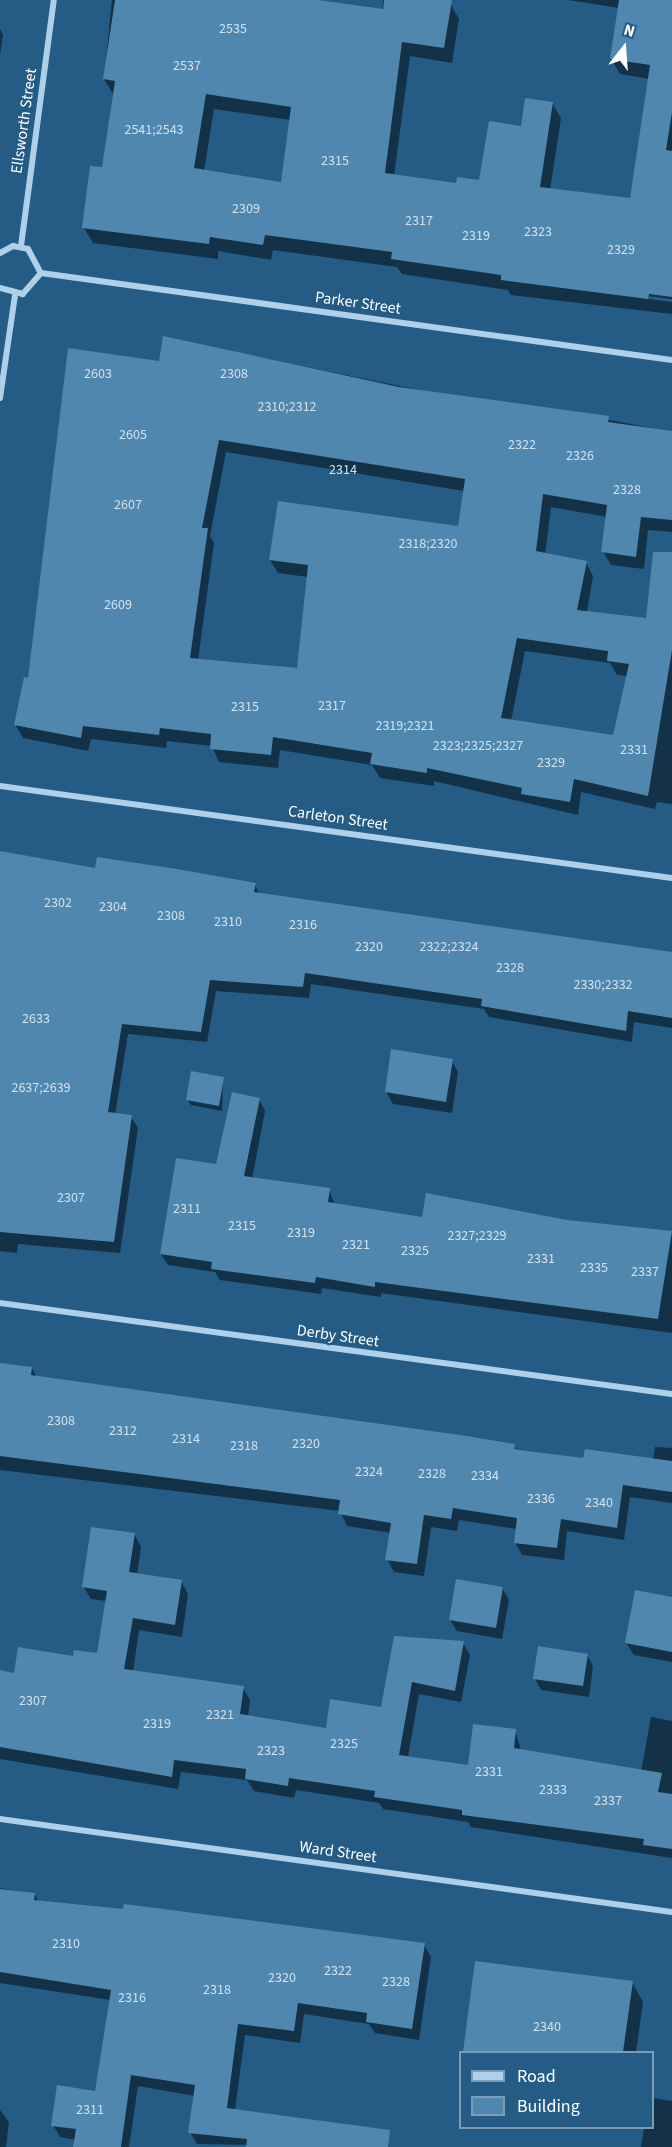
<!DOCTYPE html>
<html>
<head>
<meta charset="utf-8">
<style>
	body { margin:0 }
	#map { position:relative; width:672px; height:2147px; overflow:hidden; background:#245c85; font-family:"Source Sans 3",sans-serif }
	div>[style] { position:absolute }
	.shadow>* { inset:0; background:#0007 }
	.building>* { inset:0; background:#5087af }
	.street>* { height:6px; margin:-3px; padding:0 3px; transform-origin:3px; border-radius:3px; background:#aed0e8 }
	span { translate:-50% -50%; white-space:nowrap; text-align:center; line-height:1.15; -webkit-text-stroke:4.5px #245c85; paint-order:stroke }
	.number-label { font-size:14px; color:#d3e1eb }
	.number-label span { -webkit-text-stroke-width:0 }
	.street-label { font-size:16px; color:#fff }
	.legend { position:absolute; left:459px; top:2051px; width:195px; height:78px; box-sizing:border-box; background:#245c85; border:2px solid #7c9db6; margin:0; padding:8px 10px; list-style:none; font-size:18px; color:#fff }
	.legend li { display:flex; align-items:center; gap:12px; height:30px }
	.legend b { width:30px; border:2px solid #7c9db6 }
	.north { position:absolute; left:594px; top:18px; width:60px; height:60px; -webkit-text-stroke:4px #245c85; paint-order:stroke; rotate:17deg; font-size:16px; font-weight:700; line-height:24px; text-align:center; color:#fff }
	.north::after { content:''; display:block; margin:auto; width:21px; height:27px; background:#fff; clip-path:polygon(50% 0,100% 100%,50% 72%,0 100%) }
</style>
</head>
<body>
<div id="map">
	<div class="shadow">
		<i style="clip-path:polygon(evenodd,112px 0,307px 0,382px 10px,383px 0,450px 3px,459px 19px,452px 63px,410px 56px,394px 176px,457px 185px,481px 182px,522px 128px,552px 103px,561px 118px,550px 190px,631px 200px,650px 79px,620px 74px,611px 59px,619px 8px,568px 0,672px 0,672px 299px,503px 279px,672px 302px,672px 314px,511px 295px,508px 290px,402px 274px,397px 267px,273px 250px,271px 260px,218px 251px,218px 259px,93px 243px,84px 228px,103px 169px,113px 94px,104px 79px,112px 0,214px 109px,291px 120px,283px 183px,204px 171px,214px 109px)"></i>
		<i style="clip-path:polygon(0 29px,3px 35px,0 55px)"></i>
		<i style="clip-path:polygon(evenodd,165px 338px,503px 407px,564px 411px,672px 432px,672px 532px,648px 530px,644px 569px,611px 565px,603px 551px,607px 517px,551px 507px,545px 555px,586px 563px,593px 576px,587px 612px,648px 619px,672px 585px,672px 804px,657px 802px,655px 809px,581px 792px,578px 815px,434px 781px,434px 786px,380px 778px,372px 765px,280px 750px,278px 768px,219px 762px,212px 746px,167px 741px,166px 748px,91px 739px,88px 751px,23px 738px,15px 724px,29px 679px,160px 362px,165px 338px,226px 452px,464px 491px,459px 527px,270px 560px,278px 573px,308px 577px,298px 669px,198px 660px,214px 543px,210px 536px,226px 452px,165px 338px,525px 651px,610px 663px,617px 675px,628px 676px,614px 737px,511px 721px,525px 651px)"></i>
		<i style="clip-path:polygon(0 852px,97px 869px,255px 885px,260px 895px,672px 954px,672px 1028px,634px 1022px,632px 1042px,489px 1017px,484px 1009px,311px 984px,309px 998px,216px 991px,207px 1042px,128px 1034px,115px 1115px,131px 1117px,138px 1128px,120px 1253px,18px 1244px,17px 1253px,0 1251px)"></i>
		<i style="clip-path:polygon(452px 1061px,458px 1072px,452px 1113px,393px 1104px,386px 1092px)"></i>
		<i style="clip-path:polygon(223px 1078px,222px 1111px,191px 1105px,188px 1100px)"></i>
		<i style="clip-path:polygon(259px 1099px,265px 1111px,252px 1179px,329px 1190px,335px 1205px,423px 1219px,566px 1221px,672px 1233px,672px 1333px,381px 1293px,381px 1297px,322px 1288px,321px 1294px,220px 1280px,215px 1272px,168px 1265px,161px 1254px)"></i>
		<i style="clip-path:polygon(0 1364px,32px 1368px,37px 1378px,585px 1459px,653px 1460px,655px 1447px,672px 1448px,672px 1503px,630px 1497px,624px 1540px,567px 1531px,564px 1560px,522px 1555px,515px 1542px,517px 1529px,459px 1520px,457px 1531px,431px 1527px,424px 1576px,394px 1572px,387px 1559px,391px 1533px,347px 1526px,340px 1511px,0 1470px)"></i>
		<i style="clip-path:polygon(134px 1534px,141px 1547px,137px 1575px,181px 1581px,188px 1594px,182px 1637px,139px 1630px,133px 1672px,243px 1688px,250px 1700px,248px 1717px,327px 1729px,382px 1708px,395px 1638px,463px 1643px,470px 1655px,461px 1702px,419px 1694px,408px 1757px,469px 1767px,515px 1731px,521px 1750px,641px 1772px,651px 1717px,672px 1721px,672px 1858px,471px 1827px,468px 1822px,383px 1809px,379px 1803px,296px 1790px,294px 1798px,254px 1791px,247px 1780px,181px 1772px,178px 1789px,0 1759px,0 1672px,15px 1675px,98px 1655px,107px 1601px,91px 1599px,83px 1586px)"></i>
		<i style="clip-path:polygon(502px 1588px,509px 1600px,502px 1639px,457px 1631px,450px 1620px)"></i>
		<i style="clip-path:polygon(672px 1598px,672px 1662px,634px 1655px,626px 1643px)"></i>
		<i style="clip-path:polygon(587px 1655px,593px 1666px,589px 1697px,541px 1690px,535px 1679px)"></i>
		<i style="clip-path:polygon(0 1888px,34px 1894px,39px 1902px,424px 1945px,431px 1957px,419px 2040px,375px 2033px,369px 2024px,304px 2014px,300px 2043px,245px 2035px,235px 2110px,367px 2147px,197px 2144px,190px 2132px,195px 2096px,138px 2086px,129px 2147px,75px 2147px,76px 2140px,60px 2137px,53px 2125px,96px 2092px,111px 2000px,0 1983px)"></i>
		<i style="clip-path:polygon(477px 1963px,632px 1982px,643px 2002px,636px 2052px,464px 2052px)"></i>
		<i style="clip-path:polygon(652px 2098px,672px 2101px,672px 2147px,641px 2147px,644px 2128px,652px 2128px)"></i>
		<i style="clip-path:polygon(0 2110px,9px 2122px,6px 2147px,0 2147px)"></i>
	</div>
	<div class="building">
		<i style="clip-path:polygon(evenodd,115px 0,318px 0,383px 9px,384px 0,452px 0,444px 48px,402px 42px,385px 173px,456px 183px,457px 177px,479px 180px,489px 121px,521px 126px,525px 98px,553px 102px,540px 187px,630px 198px,650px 65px,610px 59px,619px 0,672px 0,672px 112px,666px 150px,672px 151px,672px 297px,649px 294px,648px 299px,501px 280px,501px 275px,391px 259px,392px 252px,265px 235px,263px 245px,210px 237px,209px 244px,82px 228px,90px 166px,102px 167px,115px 81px,103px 79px,115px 0,206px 94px,291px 107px,281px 182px,194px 168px,206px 94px)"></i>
		<i style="clip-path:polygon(evenodd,163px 336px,399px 387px,609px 416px,608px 422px,672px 431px,672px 520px,641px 517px,636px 557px,601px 552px,607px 505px,543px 494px,536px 551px,587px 561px,577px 610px,646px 618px,653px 552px,672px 552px,672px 650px,648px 796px,574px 779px,570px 802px,521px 794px,522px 788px,427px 768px,427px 773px,370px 764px,372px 753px,273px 737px,271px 755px,210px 749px,211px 734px,160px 728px,159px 735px,83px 726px,81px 738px,14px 725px,24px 677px,28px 678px,68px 348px,159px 361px,163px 336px,219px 440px,465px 479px,458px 526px,278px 501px,269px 560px,308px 565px,297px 668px,190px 658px,208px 528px,202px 528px,219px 440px,163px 336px,517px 638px,608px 651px,607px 661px,629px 664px,613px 735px,501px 718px,517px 638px)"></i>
		<i style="clip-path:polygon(0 851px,95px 868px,97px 857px,177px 869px,256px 883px,254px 892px,672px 952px,672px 1018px,628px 1011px,626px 1031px,481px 1006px,482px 999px,305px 973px,303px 987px,210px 980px,201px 1032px,122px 1024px,108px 1112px,132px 1115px,114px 1242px,0 1232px)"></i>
		<i style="clip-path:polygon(391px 1049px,453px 1059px,446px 1102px,385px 1092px)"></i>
		<i style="clip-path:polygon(191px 1071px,224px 1077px,219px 1106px,186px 1100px)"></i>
		<i style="clip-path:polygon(232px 1092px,260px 1098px,244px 1176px,330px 1188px,328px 1202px,422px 1217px,426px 1193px,567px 1220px,672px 1231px,658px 1319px,375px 1282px,375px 1287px,316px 1277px,315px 1283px,211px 1269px,212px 1262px,160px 1254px,176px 1158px,216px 1164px)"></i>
		<i style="clip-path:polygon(0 1363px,32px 1367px,31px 1375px,467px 1436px,515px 1444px,514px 1449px,583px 1458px,585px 1449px,672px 1461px,672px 1492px,623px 1485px,617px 1528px,561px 1519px,557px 1548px,514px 1543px,517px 1518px,453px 1508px,451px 1519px,424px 1515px,417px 1564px,385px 1560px,391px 1523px,338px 1514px,340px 1500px,0 1456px)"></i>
		<i style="clip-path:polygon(91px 1527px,135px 1533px,129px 1572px,182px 1580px,175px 1625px,133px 1618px,124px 1669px,244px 1686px,240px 1714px,326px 1728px,330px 1699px,381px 1707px,394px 1636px,464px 1641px,455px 1691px,412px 1682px,399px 1755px,468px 1765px,473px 1724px,516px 1729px,514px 1748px,662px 1773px,658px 1792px,672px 1794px,672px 1849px,643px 1845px,644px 1839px,462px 1815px,462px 1810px,374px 1797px,375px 1791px,289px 1778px,288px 1786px,245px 1779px,246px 1769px,174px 1760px,172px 1777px,0 1747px,0 1670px,14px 1673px,18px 1647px,73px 1656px,74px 1650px,97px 1653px,107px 1591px,82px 1587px)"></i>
		<i style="clip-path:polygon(456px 1579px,503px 1587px,496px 1628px,449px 1620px)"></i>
		<i style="clip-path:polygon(635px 1590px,672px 1597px,672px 1652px,625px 1643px)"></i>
		<i style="clip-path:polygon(538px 1646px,588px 1654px,583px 1686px,533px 1679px)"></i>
		<i style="clip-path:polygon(0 1889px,35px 1893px,34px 1900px,123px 1909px,124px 1904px,425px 1943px,412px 2029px,366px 2022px,367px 2013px,298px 2003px,294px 2031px,238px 2024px,227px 2108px,390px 2130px,388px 2147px,246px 2147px,247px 2139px,188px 2133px,195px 2085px,131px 2075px,121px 2147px,73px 2147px,76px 2129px,51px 2126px,57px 2085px,95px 2091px,111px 1990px,0 1972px)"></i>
		<i style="clip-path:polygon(475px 1961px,633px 1981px,623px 2052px,463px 2052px)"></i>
	</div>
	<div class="street">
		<i style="left:21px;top:246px;width:248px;rotate:-82.4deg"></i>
		<i style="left:0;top:253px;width:15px;rotate:-28deg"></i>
		<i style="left:13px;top:246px;width:15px;rotate:11deg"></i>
		<i style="left:28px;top:249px;width:27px;rotate:62deg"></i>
		<i style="left:41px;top:273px;width:28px;rotate:131deg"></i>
		<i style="left:23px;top:294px;width:24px;rotate:-165deg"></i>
		<i style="left:41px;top:273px;width:637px;rotate:7.85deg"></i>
		<i style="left:0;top:398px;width:104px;rotate:-81.7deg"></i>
		<i style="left:0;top:786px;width:678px;rotate:7.8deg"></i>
		<i style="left:0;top:1303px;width:678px;rotate:7.71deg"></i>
		<i style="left:0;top:1819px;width:678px;rotate:7.88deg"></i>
	</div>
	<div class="number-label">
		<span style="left:233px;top:29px">2535</span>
		<span style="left:187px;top:66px">2537</span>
		<span style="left:154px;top:130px">2541;2543</span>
		<span style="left:335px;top:161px">2315</span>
		<span style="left:246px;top:209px">2309</span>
		<span style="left:419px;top:221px">2317</span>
		<span style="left:538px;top:232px">2323</span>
		<span style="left:476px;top:236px">2319</span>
		<span style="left:621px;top:250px">2329</span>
		<span style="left:98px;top:374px">2603</span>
		<span style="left:234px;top:374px">2308</span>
		<span style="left:287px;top:407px">2310;2312</span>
		<span style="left:133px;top:435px">2605</span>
		<span style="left:522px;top:445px">2322</span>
		<span style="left:580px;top:456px">2326</span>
		<span style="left:343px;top:470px">2314</span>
		<span style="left:627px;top:490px">2328</span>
		<span style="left:128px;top:505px">2607</span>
		<span style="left:428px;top:544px">2318;2320</span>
		<span style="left:118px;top:605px">2609</span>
		<span style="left:332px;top:706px">2317</span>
		<span style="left:245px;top:707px">2315</span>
		<span style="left:405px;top:726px">2319;2321</span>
		<span style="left:478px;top:746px">2323;2325;2327</span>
		<span style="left:634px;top:750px">2331</span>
		<span style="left:551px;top:763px">2329</span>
		<span style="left:58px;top:903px">2302</span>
		<span style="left:113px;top:907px">2304</span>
		<span style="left:171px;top:916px">2308</span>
		<span style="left:228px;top:922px">2310</span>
		<span style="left:303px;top:925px">2316</span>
		<span style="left:369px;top:947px">2320</span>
		<span style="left:449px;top:947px">2322;2324</span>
		<span style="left:510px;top:968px">2328</span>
		<span style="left:603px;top:985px">2330;2332</span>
		<span style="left:36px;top:1019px">2633</span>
		<span style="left:41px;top:1088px">2637;2639</span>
		<span style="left:71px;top:1198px">2307</span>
		<span style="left:187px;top:1209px">2311</span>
		<span style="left:242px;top:1226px">2315</span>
		<span style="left:301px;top:1233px">2319</span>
		<span style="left:477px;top:1236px">2327;2329</span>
		<span style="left:356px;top:1245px">2321</span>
		<span style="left:415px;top:1251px">2325</span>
		<span style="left:541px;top:1259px">2331</span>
		<span style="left:594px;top:1268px">2335</span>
		<span style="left:645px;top:1272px">2337</span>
		<span style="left:61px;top:1421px">2308</span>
		<span style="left:123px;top:1431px">2312</span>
		<span style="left:186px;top:1439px">2314</span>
		<span style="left:306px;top:1444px">2320</span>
		<span style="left:244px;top:1446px">2318</span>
		<span style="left:369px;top:1472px">2324</span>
		<span style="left:432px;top:1474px">2328</span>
		<span style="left:485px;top:1476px">2334</span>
		<span style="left:541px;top:1499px">2336</span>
		<span style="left:599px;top:1503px">2340</span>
		<span style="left:33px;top:1701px">2307</span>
		<span style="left:220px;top:1715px">2321</span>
		<span style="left:157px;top:1724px">2319</span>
		<span style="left:344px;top:1744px">2325</span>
		<span style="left:271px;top:1751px">2323</span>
		<span style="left:489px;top:1772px">2331</span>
		<span style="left:553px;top:1790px">2333</span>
		<span style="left:608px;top:1801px">2337</span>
		<span style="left:66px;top:1944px">2310</span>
		<span style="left:338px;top:1971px">2322</span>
		<span style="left:282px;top:1978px">2320</span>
		<span style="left:396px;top:1982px">2328</span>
		<span style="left:217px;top:1990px">2318</span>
		<span style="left:132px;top:1998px">2316</span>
		<span style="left:547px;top:2027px">2340</span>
		<span style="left:90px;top:2110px">2311</span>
	</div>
	<div class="street-label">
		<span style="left:24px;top:121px;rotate:-82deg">Ellsworth Street</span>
		<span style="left:358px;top:303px;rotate:8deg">Parker Street</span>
		<span style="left:338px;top:818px;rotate:8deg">Carleton Street</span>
		<span style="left:338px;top:1336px;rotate:8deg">Derby Street</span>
		<span style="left:338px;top:1852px;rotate:8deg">Ward Street</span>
	</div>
	<ul class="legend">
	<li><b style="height:8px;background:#aed0e8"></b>Road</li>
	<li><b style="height:16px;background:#5087af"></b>Building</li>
	</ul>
	<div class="north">N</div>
</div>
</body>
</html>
